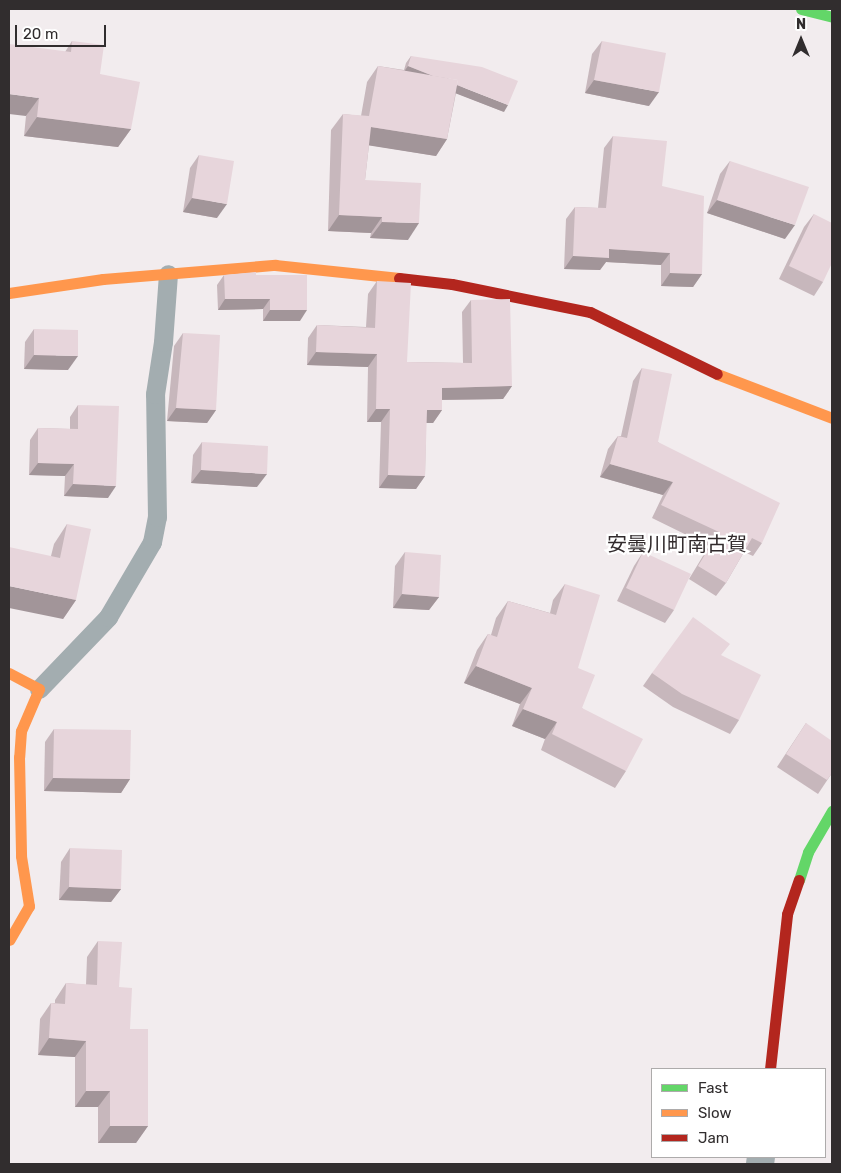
<!DOCTYPE html>
<html>
<head>
<meta charset="utf-8">
<style>
	body { margin:0 }
	#map { position:relative; width:841px; height:1173px; overflow:hidden; background:#f2ecee; font-family:Rubik,"Noto Sans JP",sans-serif }
	div>[style] { position:absolute }
	.lane>* { height:19px; margin:-9.5px; padding:0 9.5px; transform-origin:9.5px; border-radius:9.5px; background:#a3adb0 }
	.street>* { height:28px; margin:-14px; padding:0 14px; transform-origin:14px; border-radius:14px; background:#a3adb0 }
	.fast>* { height:11px; margin:-5.5px; padding:0 5.5px; transform-origin:5.5px; border-radius:5.5px; background:#63d668 }
	.slow>* { height:11px; margin:-5.5px; padding:0 5.5px; transform-origin:5.5px; border-radius:5.5px; background:#ff974d }
	.jam>* { height:11px; margin:-5.5px; padding:0 5.5px; transform-origin:5.5px; border-radius:5.5px; background:#b3261e }
	.wall>* { inset:0; background:#c7b7bc }
	.shaded-wall>* { inset:0; background:#a29599 }
	.building>* { inset:0; background:#e7d5db }
	span { translate:-50% -50%; white-space:nowrap; text-align:center; line-height:1.15; -webkit-text-stroke:4.5px #fff; paint-order:stroke }
	.quarter-label { font-size:20px; color:#312a2c }
	.frame { position:absolute; inset:0; border:10px solid #312d2e; pointer-events:none }
	.legend { position:absolute; left:651px; top:1068px; width:175px; height:90px; box-sizing:border-box; background:#fff; border:1px solid #adabab; margin:0; padding:6px 9px; list-style:none; font-size:15px; color:#312d2e }
	.legend li { display:flex; align-items:center; gap:10px; height:25px }
	.legend b { width:25px; border:1px solid #adabab }
	.north { position:absolute; left:776px; top:15px; width:50px; height:50px; -webkit-text-stroke:4px #fff; paint-order:stroke; rotate:0deg; font-size:14px; font-weight:700; line-height:20px; text-align:center; color:#312d2e }
	.north::after { content:''; display:block; margin:auto; width:18px; height:22px; background:#312d2e; clip-path:polygon(50% 0,100% 100%,50% 72%,0 100%) }
	.scale { position:absolute; left:15px; top:25px; width:91px; height:22px; box-sizing:border-box; border:2px solid #312d2e; border-top:0; padding-left:6px; font-size:15px; line-height:18px; white-space:nowrap; color:#312d2e; -webkit-text-stroke:4px #fff; paint-order:stroke }
</style>
</head>
<body>
<div id="map">
	<div class="lane">
		<i style="left:39px;top:689px;width:100px;rotate:-46.2deg"></i>
		<i style="left:108px;top:617px;width:87px;rotate:-59.6deg"></i>
		<i style="left:152px;top:542px;width:25px;rotate:-79deg"></i>
		<i style="left:157px;top:517px;width:123px;rotate:-90.9deg"></i>
		<i style="left:155px;top:394px;width:53px;rotate:-81.3deg"></i>
		<i style="left:163px;top:342px;width:68px;rotate:-85.8deg"></i>
	</div>
	<div class="street">
		<i style="left:760px;top:1164px;width:7px;rotate:-82deg"></i>
	</div>
	<div class="fast">
		<i style="left:801px;top:9px;width:32px;rotate:14deg"></i>
		<i style="left:799px;top:880px;width:29px;rotate:-72deg"></i>
		<i style="left:808px;top:852px;width:48px;rotate:-59.7deg"></i>
	</div>
	<div class="slow">
		<i style="left:9px;top:293px;width:95px;rotate:-8.5deg"></i>
		<i style="left:103px;top:279px;width:173px;rotate:-4.7deg"></i>
		<i style="left:275px;top:265px;width:125px;rotate:6deg"></i>
		<i style="left:717px;top:374px;width:123px;rotate:20.9deg"></i>
		<i style="left:9px;top:673px;width:34px;rotate:28deg"></i>
		<i style="left:39px;top:689px;width:46px;rotate:113.2deg"></i>
		<i style="left:21px;top:731px;width:26px;rotate:94deg"></i>
		<i style="left:19px;top:757px;width:99px;rotate:88.8deg"></i>
		<i style="left:21px;top:856px;width:51px;rotate:80.9deg"></i>
		<i style="left:29px;top:906px;width:39px;rotate:120deg"></i>
	</div>
	<div class="jam">
		<i style="left:399px;top:278px;width:53px;rotate:6.5deg"></i>
		<i style="left:452px;top:284px;width:141px;rotate:11.5deg"></i>
		<i style="left:590px;top:312px;width:141px;rotate:26deg"></i>
		<i style="left:770px;top:1069px;width:156px;rotate:-83.7deg"></i>
		<i style="left:787px;top:914px;width:36px;rotate:-71deg"></i>
	</div>
	<div class="wall">
		<i style="clip-path:polygon(72px 41px,100px 74px,131px 129px,118px 147px,24px 136px,26px 116px,65px 52px)"></i>
		<i style="clip-path:polygon(602px 41px,649px 106px,585px 93px,592px 54px)"></i>
		<i style="clip-path:polygon(411px 56px,504px 112px,456px 93px,447px 139px,436px 156px,369px 145px,365px 180px,408px 240px,370px 238px,371px 233px,328px 231px,331px 130px,343px 114px,361px 116px,367px 82px,378px 66px,404px 70px,406px 63px)"></i>
		<i style="clip-path:polygon(613px 136px,662px 186px,702px 274px,693px 287px,661px 286px,661px 265px,606px 262px,600px 270px,564px 269px,566px 219px,575px 207px,598px 208px,604px 148px)"></i>
		<i style="clip-path:polygon(199px 155px,217px 218px,183px 212px,190px 168px)"></i>
		<i style="clip-path:polygon(730px 161px,785px 239px,707px 213px,720px 174px)"></i>
		<i style="clip-path:polygon(814px 214px,823px 282px,814px 296px,779px 279px,804px 227px)"></i>
		<i style="clip-path:polygon(224px 275px,256px 275px,300px 321px,263px 321px,263px 309px,218px 310px,217px 285px)"></i>
		<i style="clip-path:polygon(377px 281px,407px 362px,463px 363px,462px 312px,471px 300px,512px 386px,503px 399px,442px 400px,442px 410px,433px 423px,426px 423px,425px 476px,416px 489px,379px 488px,381px 422px,367px 422px,368px 367px,307px 365px,308px 338px,317px 325px,366px 327px,368px 294px)"></i>
		<i style="clip-path:polygon(34px 329px,68px 370px,24px 369px,25px 342px)"></i>
		<i style="clip-path:polygon(183px 333px,216px 410px,207px 423px,167px 421px,174px 346px)"></i>
		<i style="clip-path:polygon(642px 368px,658px 442px,762px 543px,753px 556px,744px 552px,726px 583px,716px 596px,689px 579px,709px 546px,652px 518px,663px 495px,600px 477px,608px 449px,618px 436px,621px 436px,633px 381px)"></i>
		<i style="clip-path:polygon(78px 405px,108px 498px,64px 496px,65px 476px,29px 475px,30px 440px,38px 428px,70px 429px,70px 417px)"></i>
		<i style="clip-path:polygon(202px 442px,257px 487px,191px 483px,193px 455px)"></i>
		<i style="clip-path:polygon(67px 524px,76px 600px,63px 619px,51px 556px,54px 544px)"></i>
		<i style="clip-path:polygon(405px 552px,439px 597px,429px 610px,393px 608px,395px 566px)"></i>
		<i style="clip-path:polygon(643px 552px,674px 610px,665px 623px,617px 601px,634px 566px)"></i>
		<i style="clip-path:polygon(565px 584px,578px 668px,582px 708px,626px 771px,615px 788px,541px 750px,545px 739px,512px 726px,520px 704px,464px 683px,477px 650px,488px 634px,491px 635px,496px 618px,508px 601px,550px 613px,553px 600px)"></i>
		<i style="clip-path:polygon(721px 656px,739px 720px,730px 734px,673px 707px,643px 686px,652px 673px)"></i>
		<i style="clip-path:polygon(806px 723px,832px 773px,818px 794px,777px 767px)"></i>
		<i style="clip-path:polygon(54px 729px,130px 779px,121px 793px,44px 791px,45px 742px)"></i>
		<i style="clip-path:polygon(70px 848px,121px 889px,111px 902px,59px 900px,61px 862px)"></i>
		<i style="clip-path:polygon(98px 941px,119px 987px,130px 1029px,148px 1126px,136px 1143px,98px 1143px,98px 1107px,75px 1107px,75px 1057px,38px 1055px,40px 1019px,51px 1003px,55px 1003px,55px 1000px,66px 983px,86px 985px,87px 957px)"></i>
	</div>
	<div class="shaded-wall">
		<i style="clip-path:polygon(408px 66px,508px 105px,504px 112px,403px 73px)"></i>
		<i style="clip-path:polygon(594px 80px,659px 92px,649px 106px,585px 93px)"></i>
		<i style="clip-path:polygon(9px 94px,39px 98px,26px 116px,9px 114px)"></i>
		<i style="clip-path:polygon(37px 117px,131px 129px,118px 147px,24px 136px)"></i>
		<i style="clip-path:polygon(371px 127px,447px 139px,436px 156px,360px 144px)"></i>
		<i style="clip-path:polygon(192px 198px,227px 204px,217px 218px,183px 212px)"></i>
		<i style="clip-path:polygon(717px 200px,795px 225px,785px 239px,707px 213px)"></i>
		<i style="clip-path:polygon(339px 215px,382px 217px,371px 233px,328px 231px)"></i>
		<i style="clip-path:polygon(382px 222px,419px 223px,408px 240px,370px 238px)"></i>
		<i style="clip-path:polygon(609px 249px,670px 253px,661px 265px,606px 262px,600px 270px,564px 269px,573px 256px)"></i>
		<i style="clip-path:polygon(670px 273px,702px 274px,693px 287px,661px 286px)"></i>
		<i style="clip-path:polygon(225px 299px,270px 299px,263px 309px,218px 310px)"></i>
		<i style="clip-path:polygon(270px 310px,307px 310px,300px 321px,263px 321px)"></i>
		<i style="clip-path:polygon(316px 352px,377px 354px,368px 367px,307px 365px)"></i>
		<i style="clip-path:polygon(34px 355px,78px 356px,68px 370px,24px 369px)"></i>
		<i style="clip-path:polygon(512px 386px,503px 399px,433px 400px,442px 388px)"></i>
		<i style="clip-path:polygon(176px 408px,216px 410px,207px 423px,167px 421px)"></i>
		<i style="clip-path:polygon(376px 409px,390px 409px,381px 422px,367px 422px)"></i>
		<i style="clip-path:polygon(427px 410px,442px 410px,433px 423px,418px 423px)"></i>
		<i style="clip-path:polygon(38px 463px,74px 464px,65px 476px,29px 475px)"></i>
		<i style="clip-path:polygon(610px 464px,673px 482px,663px 495px,600px 477px)"></i>
		<i style="clip-path:polygon(201px 470px,267px 474px,257px 487px,191px 483px)"></i>
		<i style="clip-path:polygon(388px 475px,425px 476px,416px 489px,379px 488px)"></i>
		<i style="clip-path:polygon(73px 484px,116px 486px,108px 498px,64px 496px)"></i>
		<i style="clip-path:polygon(9px 586px,76px 600px,63px 619px,9px 608px)"></i>
		<i style="clip-path:polygon(402px 594px,439px 597px,429px 610px,393px 608px)"></i>
		<i style="clip-path:polygon(476px 666px,532px 688px,520px 704px,464px 683px)"></i>
		<i style="clip-path:polygon(523px 709px,557px 722px,545px 739px,512px 726px)"></i>
		<i style="clip-path:polygon(53px 778px,130px 779px,121px 793px,44px 791px)"></i>
		<i style="clip-path:polygon(69px 887px,121px 889px,111px 902px,59px 900px)"></i>
		<i style="clip-path:polygon(49px 1038px,86px 1041px,75px 1057px,38px 1055px)"></i>
		<i style="clip-path:polygon(86px 1091px,110px 1091px,98px 1107px,75px 1107px)"></i>
		<i style="clip-path:polygon(110px 1126px,148px 1126px,136px 1143px,98px 1143px)"></i>
	</div>
	<div class="building">
		<i style="clip-path:polygon(72px 41px,104px 45px,100px 74px,140px 82px,131px 129px,37px 117px,39px 98px,9px 94px,9px 44px,71px 52px)"></i>
		<i style="clip-path:polygon(602px 41px,666px 53px,659px 92px,594px 80px)"></i>
		<i style="clip-path:polygon(411px 56px,482px 67px,518px 81px,508px 105px,457px 85px,458px 80px,433px 76px,408px 66px)"></i>
		<i style="clip-path:polygon(378px 66px,458px 80px,447px 139px,371px 127px,365px 180px,421px 183px,419px 223px,382px 222px,382px 217px,339px 215px,343px 114px,369px 116px)"></i>
		<i style="clip-path:polygon(613px 136px,667px 141px,662px 186px,704px 196px,702px 274px,670px 273px,670px 253px,609px 249px,609px 258px,573px 256px,575px 207px,606px 208px)"></i>
		<i style="clip-path:polygon(199px 155px,234px 161px,227px 204px,192px 198px)"></i>
		<i style="clip-path:polygon(730px 161px,809px 187px,795px 225px,717px 200px)"></i>
		<i style="clip-path:polygon(814px 214px,832px 223px,832px 263px,823px 282px,789px 266px)"></i>
		<i style="clip-path:polygon(256px 272px,256px 275px,307px 275px,307px 310px,270px 310px,270px 299px,225px 299px,224px 275px)"></i>
		<i style="clip-path:polygon(377px 281px,411px 283px,407px 362px,472px 363px,471px 300px,510px 299px,512px 386px,442px 388px,442px 410px,427px 410px,425px 476px,388px 475px,390px 409px,376px 409px,377px 354px,316px 352px,317px 325px,375px 328px)"></i>
		<i style="clip-path:polygon(34px 329px,78px 330px,78px 356px,34px 355px)"></i>
		<i style="clip-path:polygon(183px 333px,220px 335px,216px 410px,176px 408px)"></i>
		<i style="clip-path:polygon(642px 368px,672px 374px,658px 442px,780px 503px,762px 543px,752px 538px,726px 583px,698px 566px,719px 532px,661px 505px,673px 482px,610px 464px,618px 436px,627px 438px)"></i>
		<i style="clip-path:polygon(78px 405px,119px 406px,116px 486px,73px 484px,74px 464px,38px 463px,38px 428px,78px 429px)"></i>
		<i style="clip-path:polygon(202px 442px,268px 446px,267px 474px,201px 470px)"></i>
		<i style="clip-path:polygon(67px 524px,91px 529px,76px 600px,9px 586px,9px 547px,60px 558px)"></i>
		<i style="clip-path:polygon(405px 552px,441px 555px,439px 597px,402px 594px)"></i>
		<i style="clip-path:polygon(643px 552px,691px 574px,674px 610px,626px 588px)"></i>
		<i style="clip-path:polygon(565px 584px,600px 595px,578px 668px,595px 675px,582px 708px,643px 739px,626px 771px,552px 734px,557px 722px,523px 709px,532px 688px,476px 666px,488px 634px,497px 637px,508px 601px,556px 615px)"></i>
		<i style="clip-path:polygon(693px 617px,730px 644px,721px 655px,761px 675px,739px 720px,682px 694px,652px 673px)"></i>
		<i style="clip-path:polygon(806px 723px,832px 741px,832px 773px,827px 780px,786px 754px)"></i>
		<i style="clip-path:polygon(54px 729px,131px 730px,130px 779px,53px 778px)"></i>
		<i style="clip-path:polygon(70px 848px,122px 850px,121px 889px,69px 887px)"></i>
		<i style="clip-path:polygon(98px 941px,122px 942px,119px 987px,132px 988px,130px 1029px,148px 1029px,148px 1126px,110px 1126px,110px 1091px,86px 1091px,86px 1041px,49px 1038px,51px 1003px,65px 1004px,66px 983px,97px 985px)"></i>
	</div>
	<div class="quarter-label">
		<span style="left:677px;top:544px">安曇川町南古賀</span>
	</div>
	<div class="frame"></div>
	<ul class="legend">
	<li><b style="height:6px;background:#63d668"></b>Fast</li>
	<li><b style="height:6px;background:#ff974d"></b>Slow</li>
	<li><b style="height:6px;background:#b3261e"></b>Jam</li>
	</ul>
	<div class="north">N</div>
	<div class="scale">20 m</div>
</div>
</body>
</html>
